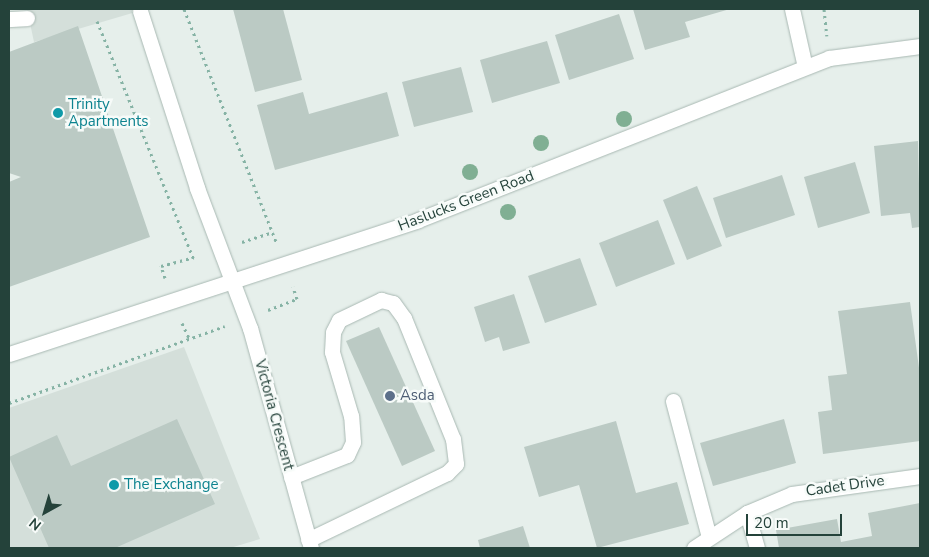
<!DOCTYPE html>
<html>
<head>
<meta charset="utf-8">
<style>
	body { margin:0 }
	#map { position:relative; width:929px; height:557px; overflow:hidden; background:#e6efeb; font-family:"Nunito Sans",sans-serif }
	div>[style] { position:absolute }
	.built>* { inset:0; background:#d4dfda }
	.building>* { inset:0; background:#bbcac4 }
	.path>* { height:3px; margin-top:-1.5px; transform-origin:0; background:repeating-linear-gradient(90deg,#86b3a5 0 2.5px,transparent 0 6.5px) }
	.roads { filter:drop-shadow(0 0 1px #a8b8b2) drop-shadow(0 0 1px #a8b8b2) }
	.minor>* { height:15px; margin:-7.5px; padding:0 7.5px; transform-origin:7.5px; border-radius:7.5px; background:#fff }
	.trees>* { width:16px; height:16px; margin:-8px; border-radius:50%; background:#80af93 }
	.dots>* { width:14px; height:14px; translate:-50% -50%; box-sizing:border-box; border:2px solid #f7fbf9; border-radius:50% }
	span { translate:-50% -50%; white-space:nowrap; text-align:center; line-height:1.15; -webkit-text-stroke:5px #f7fbf9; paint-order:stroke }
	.culture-label { font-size:15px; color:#0d838f }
	.left { translate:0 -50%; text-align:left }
	.street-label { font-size:15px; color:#24423a }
	.service-label { font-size:15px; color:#4e5e75 }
	.frame { position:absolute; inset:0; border:10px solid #24423a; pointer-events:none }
	.north { position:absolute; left:20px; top:487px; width:50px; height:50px; -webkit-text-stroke:4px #f7fbf9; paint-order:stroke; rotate:219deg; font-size:14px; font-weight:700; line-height:20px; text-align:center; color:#24423a }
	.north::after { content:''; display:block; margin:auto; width:18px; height:22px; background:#24423a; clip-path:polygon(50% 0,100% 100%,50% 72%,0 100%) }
	.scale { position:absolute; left:746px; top:514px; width:96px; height:22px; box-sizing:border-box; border:2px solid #24423a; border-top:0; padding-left:6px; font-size:15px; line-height:18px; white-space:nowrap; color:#24423a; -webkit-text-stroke:4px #f7fbf9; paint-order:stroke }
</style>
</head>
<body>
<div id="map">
	<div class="built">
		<i style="clip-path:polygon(27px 9px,146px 9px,34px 42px)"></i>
		<i style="clip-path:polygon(184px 347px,260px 539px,230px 548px,9px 548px,9px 408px)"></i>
	</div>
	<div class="building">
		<i style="clip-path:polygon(233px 9px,283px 9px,302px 80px,255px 92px)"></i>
		<i style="clip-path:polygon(633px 9px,730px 9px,685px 22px,690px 37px,645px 50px)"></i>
		<i style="clip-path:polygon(619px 14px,634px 59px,569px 80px,555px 35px)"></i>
		<i style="clip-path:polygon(78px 26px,150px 237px,9px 287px,9px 182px,21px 177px,9px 173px,9px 52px)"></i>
		<i style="clip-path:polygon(547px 41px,560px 83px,492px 103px,480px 60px)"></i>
		<i style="clip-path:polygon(461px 67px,473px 112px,414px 127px,402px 82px)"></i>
		<i style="clip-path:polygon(303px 92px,309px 114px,387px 92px,399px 136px,275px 170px,257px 105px)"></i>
		<i style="clip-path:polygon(918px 141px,920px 227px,912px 228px,910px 213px,881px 216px,874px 146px)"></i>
		<i style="clip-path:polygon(855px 162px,870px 213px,818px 228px,804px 177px)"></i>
		<i style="clip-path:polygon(782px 175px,795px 215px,726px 238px,713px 198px)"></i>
		<i style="clip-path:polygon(697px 186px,722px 246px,687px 260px,663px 200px)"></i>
		<i style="clip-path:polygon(658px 220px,675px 264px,616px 287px,599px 243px)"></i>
		<i style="clip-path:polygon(580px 258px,597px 305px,545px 323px,528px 276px)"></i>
		<i style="clip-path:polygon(514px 294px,530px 343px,503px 351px,499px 337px,485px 342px,474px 307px)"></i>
		<i style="clip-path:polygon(910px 302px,920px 375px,920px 441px,823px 454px,818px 412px,832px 410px,828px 376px,847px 374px,838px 311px)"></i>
		<i style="clip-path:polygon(379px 327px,435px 451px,402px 466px,346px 341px)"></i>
		<i style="clip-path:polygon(177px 419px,215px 504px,115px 548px,49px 548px,9px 457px,57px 435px,71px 466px)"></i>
		<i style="clip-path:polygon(784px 419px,796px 463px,713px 486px,700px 443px)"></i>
		<i style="clip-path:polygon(616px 421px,636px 493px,677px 482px,689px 524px,597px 548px,579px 485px,539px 497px,524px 447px)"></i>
		<i style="clip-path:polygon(920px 503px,920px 548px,779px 548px,776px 530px,837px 519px,841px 542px,872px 536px,868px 513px)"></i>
		<i style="clip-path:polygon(523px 526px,530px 548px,480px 548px,478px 540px)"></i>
	</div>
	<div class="path">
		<i style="left:184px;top:9px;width:250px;rotate:68.4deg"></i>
		<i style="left:824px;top:9px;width:27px;rotate:84deg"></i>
		<i style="left:97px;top:21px;width:256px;rotate:67.9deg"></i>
		<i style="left:242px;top:242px;width:33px;rotate:-18deg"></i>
		<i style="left:165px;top:278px;width:13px;rotate:-108deg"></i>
		<i style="left:161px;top:266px;width:34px;rotate:-15deg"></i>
		<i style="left:268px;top:310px;width:31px;rotate:-21deg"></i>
		<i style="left:297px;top:299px;width:13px;rotate:-108deg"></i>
		<i style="left:182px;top:323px;width:17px;rotate:65deg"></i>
		<i style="left:9px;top:403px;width:229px;rotate:-19.6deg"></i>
	</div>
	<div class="roads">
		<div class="minor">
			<i style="left:792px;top:9px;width:59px;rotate:77.4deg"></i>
			<i style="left:140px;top:11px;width:186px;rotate:72.1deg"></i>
			<i style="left:197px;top:188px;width:150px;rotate:69.3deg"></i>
			<i style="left:250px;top:328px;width:228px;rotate:74.5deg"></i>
			<i style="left:9px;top:19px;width:18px;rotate:-3deg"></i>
			<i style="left:9px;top:354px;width:430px;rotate:-18.1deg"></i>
			<i style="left:418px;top:220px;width:442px;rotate:-21.5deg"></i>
			<i style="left:829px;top:58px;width:92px;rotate:-7.5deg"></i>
			<i style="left:673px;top:401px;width:141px;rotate:75.2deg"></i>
			<i style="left:291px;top:477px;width:60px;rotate:-21.4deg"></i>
			<i style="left:347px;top:455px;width:14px;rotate:-65deg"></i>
			<i style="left:353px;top:442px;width:26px;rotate:-94deg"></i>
			<i style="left:351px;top:416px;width:67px;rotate:-106.5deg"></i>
			<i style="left:332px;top:352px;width:20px;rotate:-87deg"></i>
			<i style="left:333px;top:332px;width:13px;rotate:-63deg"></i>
			<i style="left:339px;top:320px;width:47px;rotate:-25.5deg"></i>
			<i style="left:381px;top:300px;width:12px;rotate:14deg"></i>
			<i style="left:393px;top:303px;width:19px;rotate:54deg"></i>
			<i style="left:404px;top:318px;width:131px;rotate:68deg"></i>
			<i style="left:453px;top:439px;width:25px;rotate:83deg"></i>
			<i style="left:456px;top:464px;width:13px;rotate:135deg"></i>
			<i style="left:447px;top:473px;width:154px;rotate:154.3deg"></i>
			<i style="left:747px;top:513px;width:36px;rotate:74deg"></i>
			<i style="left:694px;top:548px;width:64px;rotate:-33.4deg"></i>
			<i style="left:747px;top:513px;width:49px;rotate:-22.9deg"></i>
			<i style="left:792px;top:494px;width:129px;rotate:-8deg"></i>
		</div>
	</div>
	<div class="trees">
		<i style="left:624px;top:119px"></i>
		<i style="left:541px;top:143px"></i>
		<i style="left:470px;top:172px"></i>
		<i style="left:508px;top:212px"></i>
	</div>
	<div class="dots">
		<i style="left:58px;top:113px;background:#0f9aa8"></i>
		<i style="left:390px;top:396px;background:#5c6f8a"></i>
		<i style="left:114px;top:485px;background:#0f9aa8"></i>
	</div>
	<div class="culture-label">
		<span class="left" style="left:68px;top:113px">Trinity<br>Apartments</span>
		<span class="left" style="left:124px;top:485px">The Exchange</span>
	</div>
	<div class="street-label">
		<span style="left:466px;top:201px;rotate:-21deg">Haslucks Green Road</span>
		<span style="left:274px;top:415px;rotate:75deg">Victoria Crescent</span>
		<span style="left:845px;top:486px;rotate:-8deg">Cadet Drive</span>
	</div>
	<div class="service-label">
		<span class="left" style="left:400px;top:396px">Asda</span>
	</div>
	<div class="frame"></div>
	<div class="north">N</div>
	<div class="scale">20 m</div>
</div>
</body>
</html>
